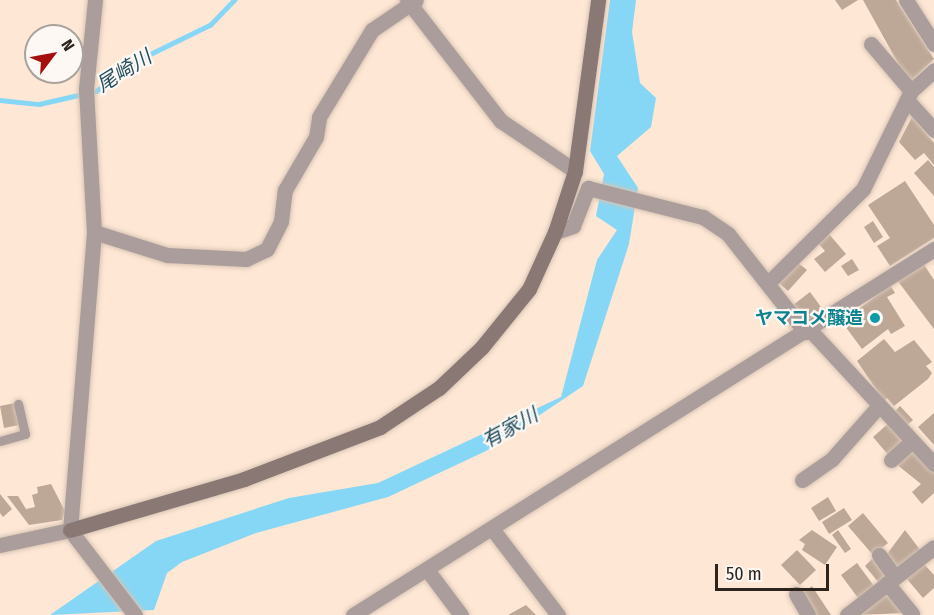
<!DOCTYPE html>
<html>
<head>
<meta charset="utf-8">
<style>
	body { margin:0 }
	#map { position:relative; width:934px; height:615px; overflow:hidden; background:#fee7d5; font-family:"Fira Sans Condensed","Noto Sans JP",sans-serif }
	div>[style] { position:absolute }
	.water>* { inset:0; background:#86d7f6 }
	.stream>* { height:4.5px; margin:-2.25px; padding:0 2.25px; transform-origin:2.25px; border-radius:2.25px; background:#86d7f6 }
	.building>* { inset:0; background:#bda797 }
	.roads { filter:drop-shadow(0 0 2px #d8c4b4) drop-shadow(0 0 2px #d8c4b4) }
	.lane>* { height:9px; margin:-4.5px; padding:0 4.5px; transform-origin:4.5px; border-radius:4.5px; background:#aa9d9b }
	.street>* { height:15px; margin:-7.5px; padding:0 7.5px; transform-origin:7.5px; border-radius:7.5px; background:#aa9d9b }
	.secondary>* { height:15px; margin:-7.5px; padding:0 7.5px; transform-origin:7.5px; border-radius:7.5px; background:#8a7875 }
	.dots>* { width:16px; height:16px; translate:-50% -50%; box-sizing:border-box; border:3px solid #fdf8f4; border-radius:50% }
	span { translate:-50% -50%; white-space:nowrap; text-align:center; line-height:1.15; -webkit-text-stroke:4.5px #fdf8f4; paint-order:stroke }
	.culture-label { font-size:18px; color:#0d838f; font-weight:700 }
	.right { translate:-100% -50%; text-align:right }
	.water-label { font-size:20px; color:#225060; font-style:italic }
	.north { position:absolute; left:24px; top:24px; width:60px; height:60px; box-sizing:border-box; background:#fdf8f4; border:2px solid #a9a39e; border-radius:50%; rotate:58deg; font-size:16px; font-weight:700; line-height:24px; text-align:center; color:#2c241d }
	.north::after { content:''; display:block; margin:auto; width:21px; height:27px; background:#a50f0d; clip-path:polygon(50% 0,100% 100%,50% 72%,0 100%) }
	.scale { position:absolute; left:715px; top:564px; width:114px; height:27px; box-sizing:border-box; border:3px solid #2c241d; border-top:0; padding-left:8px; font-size:18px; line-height:21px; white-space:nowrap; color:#2c241d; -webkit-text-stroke:4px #fdf8f4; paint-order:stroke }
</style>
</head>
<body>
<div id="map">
	<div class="water">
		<i style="clip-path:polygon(610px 0,636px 0,632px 32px,640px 83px,656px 98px,651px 127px,617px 156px,638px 188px,629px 244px,583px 386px,486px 451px,388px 497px,256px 533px,182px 562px,167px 573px,154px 610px,50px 615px,156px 541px,289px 498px,378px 483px,561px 397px,597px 260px,617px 230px,596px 216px,604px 174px,590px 151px)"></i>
	</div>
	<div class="stream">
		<i style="left:0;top:100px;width:39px;rotate:6deg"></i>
		<i style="left:39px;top:104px;width:58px;rotate:-12.8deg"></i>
		<i style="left:96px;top:91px;width:59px;rotate:-35.3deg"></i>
		<i style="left:144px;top:57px;width:73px;rotate:-25.9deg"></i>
		<i style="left:210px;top:25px;width:35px;rotate:-46deg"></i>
	</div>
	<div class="building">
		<i style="clip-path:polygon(835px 0,858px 0,842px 10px)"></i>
		<i style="clip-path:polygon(863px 0,896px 0,934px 59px,909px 83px)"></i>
		<i style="clip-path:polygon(912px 117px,934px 143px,934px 165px,924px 153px,915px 160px,899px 142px)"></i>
		<i style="clip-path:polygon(928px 160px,934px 167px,934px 196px,914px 173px)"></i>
		<i style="clip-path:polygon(905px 181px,934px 225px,934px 238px,890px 266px,877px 246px,890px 238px,868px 205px)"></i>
		<i style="clip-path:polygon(873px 221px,883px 237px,874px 243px,864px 227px)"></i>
		<i style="clip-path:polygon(829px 234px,846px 254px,825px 272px,814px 259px,825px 251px,818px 243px)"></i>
		<i style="clip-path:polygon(852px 259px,859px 270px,848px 276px,841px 266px)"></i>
		<i style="clip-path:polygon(797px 262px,807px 270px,788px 291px,779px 283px)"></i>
		<i style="clip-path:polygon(923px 263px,934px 280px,934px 329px,897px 280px)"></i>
		<i style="clip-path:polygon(890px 285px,895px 293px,887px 297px,905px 326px,891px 334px,888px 329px,862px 349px,842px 322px)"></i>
		<i style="clip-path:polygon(810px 292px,824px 311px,808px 323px,793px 305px)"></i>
		<i style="clip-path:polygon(884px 339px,895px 352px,914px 340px,932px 362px,926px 366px,932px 373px,928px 379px,894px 406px,887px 398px,884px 401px,857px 361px)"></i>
		<i style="clip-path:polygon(15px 403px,19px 425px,4px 428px,0 406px)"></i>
		<i style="clip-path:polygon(900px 406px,913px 420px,907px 425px,895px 411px)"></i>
		<i style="clip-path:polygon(934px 413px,934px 445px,918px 427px)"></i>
		<i style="clip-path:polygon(890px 422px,907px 442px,890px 457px,873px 437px)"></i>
		<i style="clip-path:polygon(913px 448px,934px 472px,934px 493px,922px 504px,912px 492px,921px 484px,895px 463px)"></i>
		<i style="clip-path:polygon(51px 484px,65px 511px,62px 520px,29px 525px,7px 496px,18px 496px,26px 509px,35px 507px,32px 495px,38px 493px,37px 487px)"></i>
		<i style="clip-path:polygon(0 494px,12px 509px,3px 517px,0 513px)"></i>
		<i style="clip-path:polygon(828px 497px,836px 511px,819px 521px,811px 508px)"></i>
		<i style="clip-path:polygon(844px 508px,852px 520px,829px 534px,822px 522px)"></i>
		<i style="clip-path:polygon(863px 513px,888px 543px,873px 555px,848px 526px)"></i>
		<i style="clip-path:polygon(812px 530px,837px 547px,825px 565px,802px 550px,805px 544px,799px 540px)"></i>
		<i style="clip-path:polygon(838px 530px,851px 549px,845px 553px,832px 535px)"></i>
		<i style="clip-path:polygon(905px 530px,921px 551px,897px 568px,887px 554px)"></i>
		<i style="clip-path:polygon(797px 550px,816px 570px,800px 585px,781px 565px)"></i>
		<i style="clip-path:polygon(872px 559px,887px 577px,879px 583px,865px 566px)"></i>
		<i style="clip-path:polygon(857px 563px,874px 586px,858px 598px,841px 575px)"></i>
		<i style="clip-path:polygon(924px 564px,934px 575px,934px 588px,923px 598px,907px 579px)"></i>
		<i style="clip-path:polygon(812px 586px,831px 615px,815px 615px,801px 594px)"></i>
		<i style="clip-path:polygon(886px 591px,905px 613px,857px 615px)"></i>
		<i style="clip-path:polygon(526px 605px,536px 615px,508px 615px)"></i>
	</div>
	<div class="roads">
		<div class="lane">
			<i style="left:0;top:441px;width:26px;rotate:-16deg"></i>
			<i style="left:25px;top:434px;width:31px;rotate:-103deg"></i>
		</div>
		<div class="street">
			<i style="left:95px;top:0;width:89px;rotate:95.8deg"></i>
			<i style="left:86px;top:89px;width:143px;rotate:86.8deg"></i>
			<i style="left:94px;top:232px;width:299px;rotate:94.6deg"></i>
			<i style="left:70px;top:530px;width:107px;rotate:52.6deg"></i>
			<i style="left:407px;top:0;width:153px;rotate:52.2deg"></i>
			<i style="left:501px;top:121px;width:89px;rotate:34deg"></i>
			<i style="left:906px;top:0;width:52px;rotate:57.5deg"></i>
			<i style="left:871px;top:44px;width:62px;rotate:49.6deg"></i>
			<i style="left:908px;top:101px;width:39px;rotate:48deg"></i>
			<i style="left:94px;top:232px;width:77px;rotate:17.5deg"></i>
			<i style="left:167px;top:255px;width:79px;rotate:2.9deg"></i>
			<i style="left:246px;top:259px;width:23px;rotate:-25deg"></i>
			<i style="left:267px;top:249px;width:31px;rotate:-63deg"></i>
			<i style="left:281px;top:221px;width:31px;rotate:-83deg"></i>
			<i style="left:285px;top:190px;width:61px;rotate:-59.7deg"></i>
			<i style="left:316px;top:137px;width:20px;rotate:-81deg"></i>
			<i style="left:319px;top:117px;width:102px;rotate:-58.7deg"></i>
			<i style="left:372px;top:30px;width:53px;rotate:-34.3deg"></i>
			<i style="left:555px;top:232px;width:19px;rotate:-18deg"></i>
			<i style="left:573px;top:226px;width:41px;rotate:-68.5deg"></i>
			<i style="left:588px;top:188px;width:119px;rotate:14.2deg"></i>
			<i style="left:703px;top:217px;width:30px;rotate:34deg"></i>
			<i style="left:728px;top:234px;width:125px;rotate:51.8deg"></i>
			<i style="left:768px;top:283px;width:134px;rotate:-44.7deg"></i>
			<i style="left:863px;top:189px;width:109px;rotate:-63.9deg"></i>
			<i style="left:911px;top:91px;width:31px;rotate:-42deg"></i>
			<i style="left:809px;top:329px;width:184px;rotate:47.2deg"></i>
			<i style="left:891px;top:460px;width:27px;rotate:-42deg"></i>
			<i style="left:802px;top:480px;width:37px;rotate:-35deg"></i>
			<i style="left:832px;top:459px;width:68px;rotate:-48.6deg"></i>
			<i style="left:493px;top:530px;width:107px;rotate:52.6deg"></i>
			<i style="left:0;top:545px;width:72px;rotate:-12.1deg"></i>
			<i style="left:879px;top:555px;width:27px;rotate:54deg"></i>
			<i style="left:428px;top:571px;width:55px;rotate:53.1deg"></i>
			<i style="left:887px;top:583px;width:40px;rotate:51deg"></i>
			<i style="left:796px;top:594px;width:24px;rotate:60deg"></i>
			<i style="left:353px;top:615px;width:687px;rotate:-32.21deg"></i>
			<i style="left:847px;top:615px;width:110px;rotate:-38deg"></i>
		</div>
		<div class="secondary">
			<i style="left:70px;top:530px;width:181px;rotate:-16.3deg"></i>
			<i style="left:244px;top:479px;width:146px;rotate:-20.9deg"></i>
			<i style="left:380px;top:427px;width:71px;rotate:-33.5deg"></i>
			<i style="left:439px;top:388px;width:59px;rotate:-43.6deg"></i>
			<i style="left:482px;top:347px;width:75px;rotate:-51deg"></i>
			<i style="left:529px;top:289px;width:63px;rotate:-65.5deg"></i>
			<i style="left:555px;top:232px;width:64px;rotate:-71.8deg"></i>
			<i style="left:575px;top:171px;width:173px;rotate:-82.3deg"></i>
		</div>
	</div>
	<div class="dots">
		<i style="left:875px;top:318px;background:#0f9aa8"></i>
	</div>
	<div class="culture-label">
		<span class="right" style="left:863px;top:318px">ヤマコメ醸造</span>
	</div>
	<div class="water-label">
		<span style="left:124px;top:71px;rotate:-32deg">尾崎川</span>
		<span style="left:510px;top:428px;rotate:-29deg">有家川</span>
	</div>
	<div class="north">N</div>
	<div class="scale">50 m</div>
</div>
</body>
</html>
